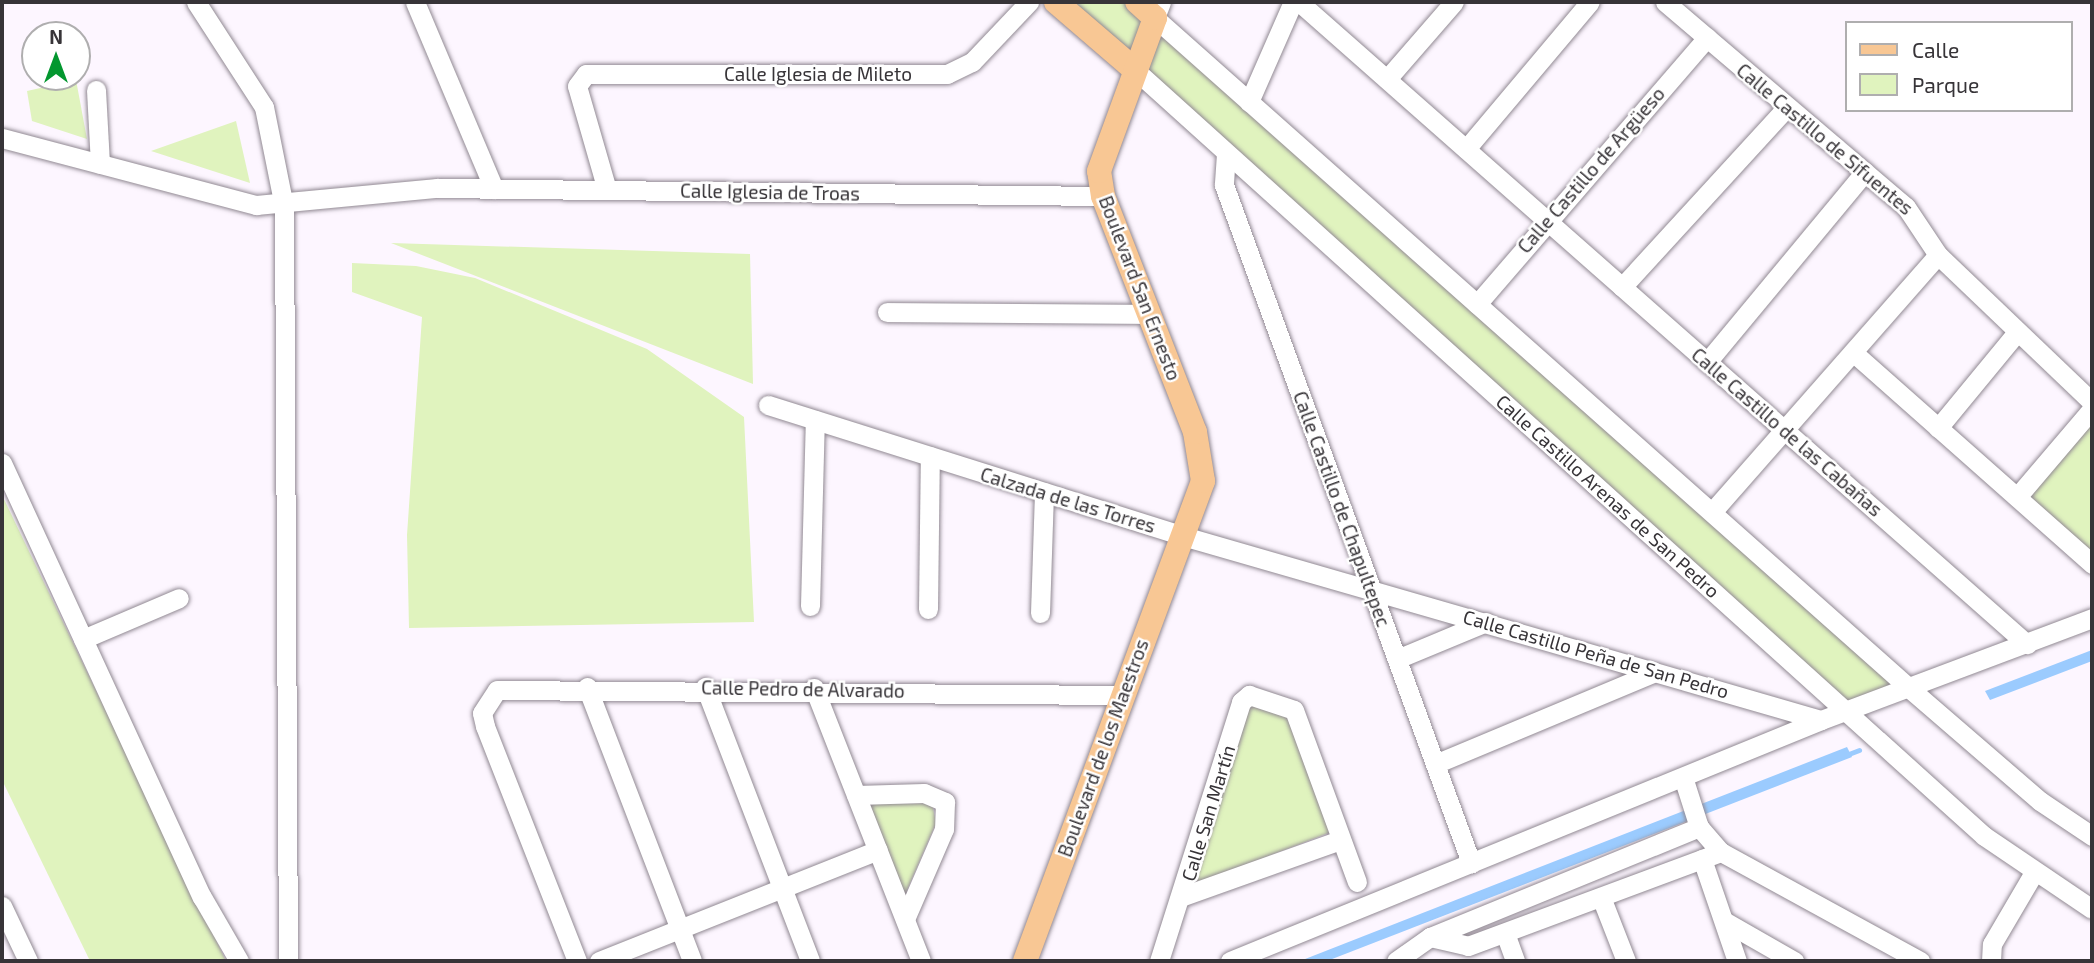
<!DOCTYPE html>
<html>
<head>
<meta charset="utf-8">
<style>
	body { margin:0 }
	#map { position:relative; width:2094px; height:963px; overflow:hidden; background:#fdf6ff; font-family:"Exo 2",sans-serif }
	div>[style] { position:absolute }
	.green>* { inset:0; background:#e0f3be }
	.water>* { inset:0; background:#9bcbfe }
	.stream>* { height:5px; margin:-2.5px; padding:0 2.5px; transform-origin:2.5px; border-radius:2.5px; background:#9bcbfe }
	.roads { filter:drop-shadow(0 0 2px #918993) drop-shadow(0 0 2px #918993) }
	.minor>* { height:19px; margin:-9.5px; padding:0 9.5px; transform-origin:9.5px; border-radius:9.5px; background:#fff }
	.major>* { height:24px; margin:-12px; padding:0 12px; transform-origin:12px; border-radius:12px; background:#f8c794 }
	span { translate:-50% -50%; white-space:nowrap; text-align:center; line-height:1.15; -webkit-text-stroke:5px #fff; paint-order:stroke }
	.street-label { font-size:19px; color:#373438 }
	.frame { position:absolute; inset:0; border:4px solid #373438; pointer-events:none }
	.legend { position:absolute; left:1845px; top:21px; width:228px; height:91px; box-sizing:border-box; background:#fff; border:2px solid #afaeaf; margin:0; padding:9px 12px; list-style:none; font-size:21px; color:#373438 }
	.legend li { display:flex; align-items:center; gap:14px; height:35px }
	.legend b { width:35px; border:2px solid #afaeaf }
	.north { position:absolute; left:21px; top:21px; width:70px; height:70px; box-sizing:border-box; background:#fff; border:2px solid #afaeaf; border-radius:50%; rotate:0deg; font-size:19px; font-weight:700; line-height:28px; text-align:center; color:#373438 }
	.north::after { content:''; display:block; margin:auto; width:24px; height:32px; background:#03972f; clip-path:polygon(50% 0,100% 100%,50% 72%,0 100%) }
</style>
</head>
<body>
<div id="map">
	<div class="green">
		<i style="clip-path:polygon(1065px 2px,1133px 2px,1904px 687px,1849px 709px)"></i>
		<i style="clip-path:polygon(76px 80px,87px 139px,32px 121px,27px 91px)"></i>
		<i style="clip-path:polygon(236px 121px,250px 183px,151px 151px)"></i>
		<i style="clip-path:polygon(391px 243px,750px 254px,753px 384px)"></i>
		<i style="clip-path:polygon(352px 263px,416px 266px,475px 278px,647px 349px,744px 417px,754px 622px,409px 628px,407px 535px,422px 317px,352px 292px)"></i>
		<i style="clip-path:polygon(2092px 411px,2092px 563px,2017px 497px)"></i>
		<i style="clip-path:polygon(2px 495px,226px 961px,90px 961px,2px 780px)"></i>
		<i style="clip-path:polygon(1251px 700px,1290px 714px,1331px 832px,1191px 886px)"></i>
		<i style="clip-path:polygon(932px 803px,936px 823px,904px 897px,870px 804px)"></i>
	</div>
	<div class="water">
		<i style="clip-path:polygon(2092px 650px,2092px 661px,1990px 700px,1985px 691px)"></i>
		<i style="clip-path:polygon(1847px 747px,1852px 757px,1327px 961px,1300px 961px)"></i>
	</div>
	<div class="stream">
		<i style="left:1846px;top:755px;width:14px;rotate:-21deg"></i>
	</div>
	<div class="roads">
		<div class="minor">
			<i style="left:196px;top:2px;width:125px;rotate:57.1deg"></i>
			<i style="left:264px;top:107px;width:101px;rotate:78.6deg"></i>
			<i style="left:284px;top:206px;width:755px;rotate:89.7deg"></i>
			<i style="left:415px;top:2px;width:203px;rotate:67.1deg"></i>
			<i style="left:1161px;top:2px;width:17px;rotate:111deg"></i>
			<i style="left:1155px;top:18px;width:1009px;rotate:41.62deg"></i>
			<i style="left:1909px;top:688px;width:173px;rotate:40.8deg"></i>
			<i style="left:2040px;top:801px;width:63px;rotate:33.9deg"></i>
			<i style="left:1299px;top:2px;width:971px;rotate:41.41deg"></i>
			<i style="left:1665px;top:2px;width:316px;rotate:40.4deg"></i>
			<i style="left:1906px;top:207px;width:58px;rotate:56.3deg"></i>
			<i style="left:1938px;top:255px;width:213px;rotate:43.7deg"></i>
			<i style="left:1134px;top:69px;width:1145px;rotate:42.06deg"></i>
			<i style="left:1984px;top:836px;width:130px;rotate:34.1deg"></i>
			<i style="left:1387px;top:79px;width:102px;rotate:-49deg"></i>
			<i style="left:96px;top:90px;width:74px;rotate:86.9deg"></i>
			<i style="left:1249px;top:102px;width:109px;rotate:-66.3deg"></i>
			<i style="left:2px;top:138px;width:263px;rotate:14.8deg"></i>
			<i style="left:256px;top:205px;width:182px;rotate:-5.4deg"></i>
			<i style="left:437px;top:188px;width:666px;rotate:0.69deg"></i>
			<i style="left:1466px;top:149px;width:192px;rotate:-49.9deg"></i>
			<i style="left:1226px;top:154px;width:31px;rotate:94deg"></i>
			<i style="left:1224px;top:185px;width:722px;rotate:69.98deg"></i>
			<i style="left:607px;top:190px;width:108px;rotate:-106.1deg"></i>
			<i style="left:577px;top:86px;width:15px;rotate:-53deg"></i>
			<i style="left:586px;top:74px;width:361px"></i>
			<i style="left:947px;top:74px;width:28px;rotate:-26deg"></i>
			<i style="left:972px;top:62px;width:83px;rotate:-46.5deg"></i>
			<i style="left:1622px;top:287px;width:244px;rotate:-47.5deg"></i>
			<i style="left:1477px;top:304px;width:352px;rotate:-49.2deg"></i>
			<i style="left:887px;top:312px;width:263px;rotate:0.4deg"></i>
			<i style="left:1855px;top:354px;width:317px;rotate:41.5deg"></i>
			<i style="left:1707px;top:362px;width:247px;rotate:-50.3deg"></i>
			<i style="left:768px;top:405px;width:435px;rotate:17.5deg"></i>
			<i style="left:1183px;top:536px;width:664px;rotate:16.09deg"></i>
			<i style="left:1938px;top:428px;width:124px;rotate:-50.5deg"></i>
			<i style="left:2px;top:463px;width:478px;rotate:65.3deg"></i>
			<i style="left:202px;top:897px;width:74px;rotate:60deg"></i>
			<i style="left:2017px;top:497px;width:116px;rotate:-49.6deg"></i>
			<i style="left:1712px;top:512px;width:342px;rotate:-48.7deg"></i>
			<i style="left:810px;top:606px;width:186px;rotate:-88.5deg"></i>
			<i style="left:928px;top:609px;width:153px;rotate:-89.3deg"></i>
			<i style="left:1040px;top:613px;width:121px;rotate:-88.1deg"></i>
			<i style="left:83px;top:639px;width:104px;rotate:-23.1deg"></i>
			<i style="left:1397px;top:659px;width:96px;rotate:-22.6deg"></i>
			<i style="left:587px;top:687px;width:293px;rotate:69deg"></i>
			<i style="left:705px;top:687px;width:293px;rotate:69deg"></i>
			<i style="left:814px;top:688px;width:293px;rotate:68.6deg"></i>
			<i style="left:1435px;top:764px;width:238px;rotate:-22.7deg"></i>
			<i style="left:1683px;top:777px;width:52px;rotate:72.3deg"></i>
			<i style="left:1699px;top:827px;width:33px;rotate:49deg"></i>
			<i style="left:1721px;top:852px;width:227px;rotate:28.7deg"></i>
			<i style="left:856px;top:795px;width:68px;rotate:-1.7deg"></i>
			<i style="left:924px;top:793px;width:23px;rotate:23deg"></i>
			<i style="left:945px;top:802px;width:27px;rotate:92deg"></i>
			<i style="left:944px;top:829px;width:98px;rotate:113.4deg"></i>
			<i style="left:1702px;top:859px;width:108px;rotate:71.1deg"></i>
			<i style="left:1183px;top:896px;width:167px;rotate:-19.6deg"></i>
			<i style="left:1601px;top:897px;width:69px;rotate:68.7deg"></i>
			<i style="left:2px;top:906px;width:61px;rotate:64.7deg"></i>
			<i style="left:1724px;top:921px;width:81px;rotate:29.7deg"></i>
			<i style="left:1505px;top:933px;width:30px;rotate:70deg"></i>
			<i style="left:1430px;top:937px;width:39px;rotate:13deg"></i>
			<i style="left:1468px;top:946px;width:270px;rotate:-20.4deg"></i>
			<i style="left:577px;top:961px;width:252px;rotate:-111.4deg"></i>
			<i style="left:485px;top:726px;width:13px;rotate:-103deg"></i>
			<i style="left:482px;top:713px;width:27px;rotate:-57deg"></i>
			<i style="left:497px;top:690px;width:626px;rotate:0.46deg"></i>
			<i style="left:599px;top:961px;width:300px;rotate:-21.7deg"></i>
			<i style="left:1159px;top:961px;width:272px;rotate:-72.4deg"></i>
			<i style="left:1241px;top:702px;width:11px;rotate:-41deg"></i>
			<i style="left:1249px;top:695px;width:47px;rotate:18.4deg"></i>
			<i style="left:1294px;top:710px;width:183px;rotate:69.9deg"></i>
			<i style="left:1230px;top:961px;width:638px;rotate:-22.18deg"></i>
			<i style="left:1821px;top:720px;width:290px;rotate:-20.6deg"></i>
			<i style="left:1396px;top:961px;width:42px;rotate:-35.2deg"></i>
			<i style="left:1430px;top:937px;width:291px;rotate:-22.2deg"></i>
			<i style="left:1991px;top:961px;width:17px;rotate:-87deg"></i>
			<i style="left:1992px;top:944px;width:81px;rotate:-59.6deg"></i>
		</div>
		<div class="major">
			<i style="left:1056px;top:2px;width:103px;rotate:40.7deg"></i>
			<i style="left:1025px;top:961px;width:512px;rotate:-69.65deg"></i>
			<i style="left:1203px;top:481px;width:50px;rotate:-99.3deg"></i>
			<i style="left:1195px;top:432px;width:253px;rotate:-111.3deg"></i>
			<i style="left:1103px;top:196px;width:25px;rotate:-99deg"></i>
			<i style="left:1099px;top:171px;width:163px;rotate:-69.9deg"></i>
			<i style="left:1155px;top:18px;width:24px;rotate:-138deg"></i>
		</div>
	</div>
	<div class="street-label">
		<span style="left:818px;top:74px">Calle Iglesia de Mileto</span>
		<span style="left:1825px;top:139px;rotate:40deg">Calle Castillo de Sifuentes</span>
		<span style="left:1591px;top:170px;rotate:-49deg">Calle Castillo de Argüeso</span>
		<span style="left:770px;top:192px;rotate:1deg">Calle Iglesia de Troas</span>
		<span style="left:1140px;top:288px;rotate:69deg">Boulevard San Ernesto</span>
		<span style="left:1787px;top:432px;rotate:41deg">Calle Castillo de las Cabañas</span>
		<span style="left:1608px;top:496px;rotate:42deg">Calle Castillo Arenas de San Pedro</span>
		<span style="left:1068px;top:500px;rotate:17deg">Calzada de las Torres</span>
		<span style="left:1342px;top:509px;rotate:70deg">Calle Castillo de Chapultepec</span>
		<span style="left:1596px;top:654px;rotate:16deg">Calle Castillo Peña de San Pedro</span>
		<span style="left:803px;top:689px;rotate:1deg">Calle Pedro de Alvarado</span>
		<span style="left:1103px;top:748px;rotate:-70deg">Boulevard de los Maestros</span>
		<span style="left:1208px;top:813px;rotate:-73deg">Calle San Martín</span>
	</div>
	<div class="frame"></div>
	<ul class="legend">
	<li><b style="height:9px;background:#f8c794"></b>Calle</li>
	<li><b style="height:19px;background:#e0f3be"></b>Parque</li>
	</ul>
	<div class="north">N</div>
</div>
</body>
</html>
